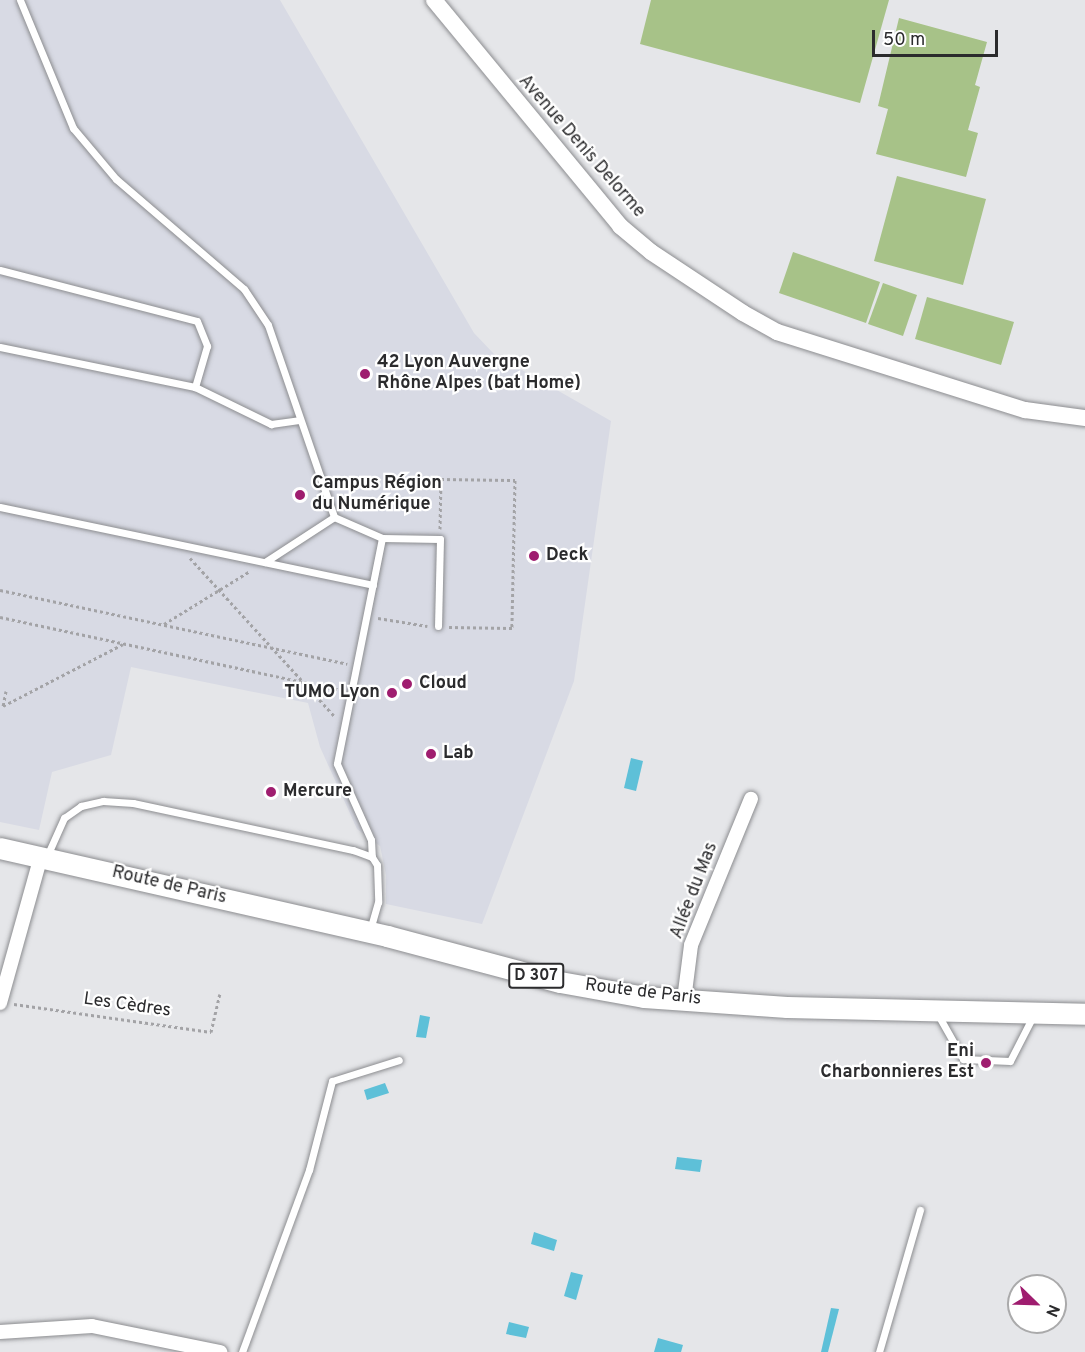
<!DOCTYPE html>
<html>
<head>
<meta charset="utf-8">
<style>
	body { margin:0 }
	#map { position:relative; width:1085px; height:1352px; overflow:hidden; background:#e5e6e9; font-family:Overpass,sans-serif }
	div>[style] { position:absolute }
	.built>* { inset:0; background:#d8dae4 }
	.green>* { inset:0; background:#a7c288 }
	.water>* { inset:0; background:#5ec0d8 }
	.path>* { height:3px; margin-top:-1.5px; transform-origin:0; background:repeating-linear-gradient(90deg,#a3a3a6 0 3px,transparent 0 6px) }
	.roads { filter:drop-shadow(0 0 2px #8c8d90) drop-shadow(0 0 2px #8c8d90) }
	.service>* { height:7px; margin:-3.5px; padding:0 3.5px; transform-origin:3.5px; border-radius:3.5px; background:#fff }
	.minor>* { height:14px; margin:-7px; padding:0 7px; transform-origin:7px; border-radius:7px; background:#fff }
	.tertiary>* { height:16px; margin:-8px; padding:0 8px; transform-origin:8px; border-radius:8px; background:#fff }
	.primary>* { height:21px; margin:-10.5px; padding:0 10.5px; transform-origin:10.5px; border-radius:10.5px; background:#fff }
	.dots>* { width:16px; height:16px; translate:-50% -50%; box-sizing:border-box; border:3px solid #fff; border-radius:50% }
	span { translate:-50% -50%; white-space:nowrap; text-align:center; line-height:1.15; -webkit-text-stroke:4.5px #fff; paint-order:stroke }
	.shield-label span { padding:2px 4px; background:#fff; border:2px solid; border-radius:4px; -webkit-text-stroke-width:0 }
	.shield-label { font-size:16px; color:#2b2b2d; font-weight:700 }
	.street-label { font-size:18px; color:#2b2b2d }
	.poi-label { font-size:18px; color:#2b2b2d; font-weight:700 }
	.left { translate:0 -50%; text-align:left }
	.right { translate:-100% -50%; text-align:right }
	.north { position:absolute; left:1007px; top:1274px; width:60px; height:60px; box-sizing:border-box; background:#fff; border:2px solid #aaaaab; border-radius:50%; rotate:113deg; font-size:16px; font-weight:700; line-height:24px; text-align:center; color:#2b2b2d }
	.north::after { content:''; display:block; margin:auto; width:21px; height:27px; background:#9f1d6f; clip-path:polygon(50% 0,100% 100%,50% 72%,0 100%) }
	.scale { position:absolute; left:872px; top:30px; width:126px; height:27px; box-sizing:border-box; border:3px solid #2b2b2d; border-top:0; padding-left:8px; font-size:18px; line-height:21px; white-space:nowrap; color:#2b2b2d; -webkit-text-stroke:4px #fff; paint-order:stroke }
</style>
</head>
<body>
<div id="map">
	<div class="built">
		<i style="clip-path:polygon(0 0,280px 0,474px 333px,494px 354px,611px 421px,574px 681px,482px 924px,386px 904px,386px 875px,380px 846px,357px 829px,320px 747px,308px 703px,131px 667px,111px 755px,52px 772px,39px 830px,0 822px)"></i>
	</div>
	<div class="green">
		<i style="clip-path:polygon(651px 0,889px 0,860px 103px,640px 44px)"></i>
		<i style="clip-path:polygon(899px 18px,987px 42px,975px 85px,980px 87px,968px 130px,978px 133px,966px 177px,876px 154px,888px 109px,878px 106px)"></i>
		<i style="clip-path:polygon(897px 176px,986px 199px,963px 285px,874px 261px)"></i>
		<i style="clip-path:polygon(793px 252px,880px 282px,866px 323px,779px 293px)"></i>
		<i style="clip-path:polygon(883px 283px,917px 295px,903px 336px,868px 324px)"></i>
		<i style="clip-path:polygon(927px 297px,1014px 322px,1001px 365px,915px 339px)"></i>
	</div>
	<div class="water">
		<i style="clip-path:polygon(631px 758px,643px 761px,636px 791px,624px 788px)"></i>
		<i style="clip-path:polygon(420px 1015px,430px 1017px,426px 1038px,416px 1037px)"></i>
		<i style="clip-path:polygon(385px 1083px,389px 1093px,367px 1100px,364px 1090px)"></i>
		<i style="clip-path:polygon(677px 1157px,702px 1160px,700px 1172px,675px 1169px)"></i>
		<i style="clip-path:polygon(534px 1232px,557px 1240px,554px 1251px,531px 1244px)"></i>
		<i style="clip-path:polygon(571px 1272px,583px 1275px,576px 1300px,564px 1296px)"></i>
		<i style="clip-path:polygon(831px 1308px,839px 1309px,828px 1352px,821px 1352px)"></i>
		<i style="clip-path:polygon(509px 1322px,529px 1327px,526px 1338px,506px 1334px)"></i>
		<i style="clip-path:polygon(658px 1338px,683px 1345px,681px 1352px,654px 1352px)"></i>
	</div>
	<div class="path">
		<i style="left:440px;top:529px;width:50px;rotate:-88.9deg"></i>
		<i style="left:441px;top:479px;width:74px;rotate:0.8deg"></i>
		<i style="left:515px;top:480px;width:148px;rotate:91.2deg"></i>
		<i style="left:512px;top:628px;width:63px;rotate:-179.1deg"></i>
		<i style="left:190px;top:558px;width:215px;rotate:47.6deg"></i>
		<i style="left:0;top:590px;width:355px;rotate:12deg"></i>
		<i style="left:0;top:617px;width:349px;rotate:12.1deg"></i>
		<i style="left:378px;top:618px;width:50px;rotate:9.3deg"></i>
		<i style="left:164px;top:624px;width:101px;rotate:-31.6deg"></i>
		<i style="left:6px;top:691px;width:15px;rotate:101deg"></i>
		<i style="left:3px;top:706px;width:135px;rotate:-27.3deg"></i>
		<i style="left:14px;top:1004px;width:199px;rotate:8.1deg"></i>
		<i style="left:211px;top:1032px;width:39px;rotate:-77deg"></i>
	</div>
	<div class="roads">
		<div class="service">
			<i style="left:20px;top:0;width:139px;rotate:67.5deg"></i>
			<i style="left:73px;top:128px;width:67px;rotate:49.9deg"></i>
			<i style="left:116px;top:179px;width:169px;rotate:40.7deg"></i>
			<i style="left:244px;top:289px;width:43px;rotate:56.3deg"></i>
			<i style="left:268px;top:325px;width:203px;rotate:71deg"></i>
			<i style="left:334px;top:517px;width:52px;rotate:23.6deg"></i>
			<i style="left:382px;top:538px;width:230px;rotate:101.3deg"></i>
			<i style="left:337px;top:764px;width:83px;rotate:65.9deg"></i>
			<i style="left:371px;top:840px;width:17px;rotate:87deg"></i>
			<i style="left:0;top:270px;width:203px;rotate:14.5deg"></i>
			<i style="left:197px;top:321px;width:27px;rotate:68deg"></i>
			<i style="left:207px;top:346px;width:43px;rotate:106.3deg"></i>
			<i style="left:0;top:347px;width:199px;rotate:11.6deg"></i>
			<i style="left:195px;top:387px;width:85px;rotate:26deg"></i>
			<i style="left:271px;top:424px;width:28px;rotate:-8deg"></i>
			<i style="left:0;top:507px;width:381px;rotate:11.8deg"></i>
			<i style="left:382px;top:538px;width:58px;rotate:1deg"></i>
			<i style="left:440px;top:539px;width:87px;rotate:91.3deg"></i>
			<i style="left:265px;top:562px;width:82px;rotate:-33.1deg"></i>
			<i style="left:47px;top:856px;width:42px;rotate:-65.9deg"></i>
			<i style="left:64px;top:818px;width:21px;rotate:-35deg"></i>
			<i style="left:81px;top:806px;width:23px;rotate:-13deg"></i>
			<i style="left:103px;top:801px;width:30px;rotate:4deg"></i>
			<i style="left:133px;top:803px;width:225px;rotate:12.1deg"></i>
			<i style="left:353px;top:850px;width:20px;rotate:20deg"></i>
			<i style="left:372px;top:857px;width:9px;rotate:58deg"></i>
			<i style="left:377px;top:865px;width:37px;rotate:88deg"></i>
			<i style="left:378px;top:902px;width:29px;rotate:106deg"></i>
			<i style="left:937px;top:1013px;width:53px;rotate:60.5deg"></i>
			<i style="left:963px;top:1059px;width:47px;rotate:2.4deg"></i>
			<i style="left:1010px;top:1061px;width:51px;rotate:-62.9deg"></i>
			<i style="left:242px;top:1352px;width:194px;rotate:-69.8deg"></i>
			<i style="left:309px;top:1170px;width:92px;rotate:-75.5deg"></i>
			<i style="left:332px;top:1081px;width:70px;rotate:-17.4deg"></i>
			<i style="left:879px;top:1352px;width:148px;rotate:-73.9deg"></i>
		</div>
		<div class="minor">
			<i style="left:684px;top:1000px;width:55px;rotate:-82.7deg"></i>
			<i style="left:691px;top:945px;width:158px;rotate:-67.7deg"></i>
			<i style="left:0;top:1003px;width:153px;rotate:-74.4deg"></i>
			<i style="left:0;top:1332px;width:92px;rotate:-3.7deg"></i>
			<i style="left:92px;top:1326px;width:131px;rotate:11.5deg"></i>
		</div>
		<div class="tertiary">
			<i style="left:434px;top:0;width:293px;rotate:50.5deg"></i>
			<i style="left:620px;top:226px;width:40px;rotate:40deg"></i>
			<i style="left:651px;top:252px;width:110px;rotate:33.5deg"></i>
			<i style="left:743px;top:313px;width:39px;rotate:29deg"></i>
			<i style="left:777px;top:332px;width:260px;rotate:17.5deg"></i>
			<i style="left:1025px;top:410px;width:61px;rotate:7.6deg"></i>
		</div>
		<div class="primary">
			<i style="left:0;top:848px;width:397px;rotate:12.8deg"></i>
			<i style="left:387px;top:936px;width:179px;rotate:14.9deg"></i>
			<i style="left:560px;top:982px;width:85px;rotate:10.1deg"></i>
			<i style="left:644px;top:997px;width:143px;rotate:4deg"></i>
			<i style="left:787px;top:1007px;width:298px;rotate:1.3deg"></i>
		</div>
	</div>
	<div class="dots">
		<i style="left:365px;top:374px;background:#9f1d6f"></i>
		<i style="left:300px;top:495px;background:#9f1d6f"></i>
		<i style="left:534px;top:556px;background:#9f1d6f"></i>
		<i style="left:407px;top:684px;background:#9f1d6f"></i>
		<i style="left:392px;top:693px;background:#9f1d6f"></i>
		<i style="left:431px;top:754px;background:#9f1d6f"></i>
		<i style="left:271px;top:792px;background:#9f1d6f"></i>
		<i style="left:986px;top:1063px;background:#9f1d6f"></i>
	</div>
	<div class="shield-label">
		<span style="left:536px;top:976px">D 307</span>
	</div>
	<div class="street-label">
		<span style="left:581px;top:147px;rotate:49deg">Avenue Denis Delorme</span>
		<span style="left:169px;top:886px;rotate:13deg">Route de Paris</span>
		<span style="left:695px;top:891px;rotate:-69deg">Allée du Mas</span>
		<span style="left:643px;top:993px;rotate:7deg">Route de Paris</span>
		<span style="left:127px;top:1006px;rotate:8deg">Les Cèdres</span>
	</div>
	<div class="poi-label">
		<span class="left" style="left:377px;top:374px">42 Lyon Auvergne<br>Rhône Alpes (bat Home)</span>
		<span class="left" style="left:312px;top:495px">Campus Région<br>du Numérique</span>
		<span class="left" style="left:546px;top:556px">Deck</span>
		<span class="left" style="left:419px;top:684px">Cloud</span>
		<span class="right" style="left:380px;top:693px">TUMO Lyon</span>
		<span class="left" style="left:443px;top:754px">Lab</span>
		<span class="left" style="left:283px;top:792px">Mercure</span>
		<span class="right" style="left:974px;top:1063px">Eni<br>Charbonnieres Est</span>
	</div>
	<div class="north">N</div>
	<div class="scale">50 m</div>
</div>
</body>
</html>
